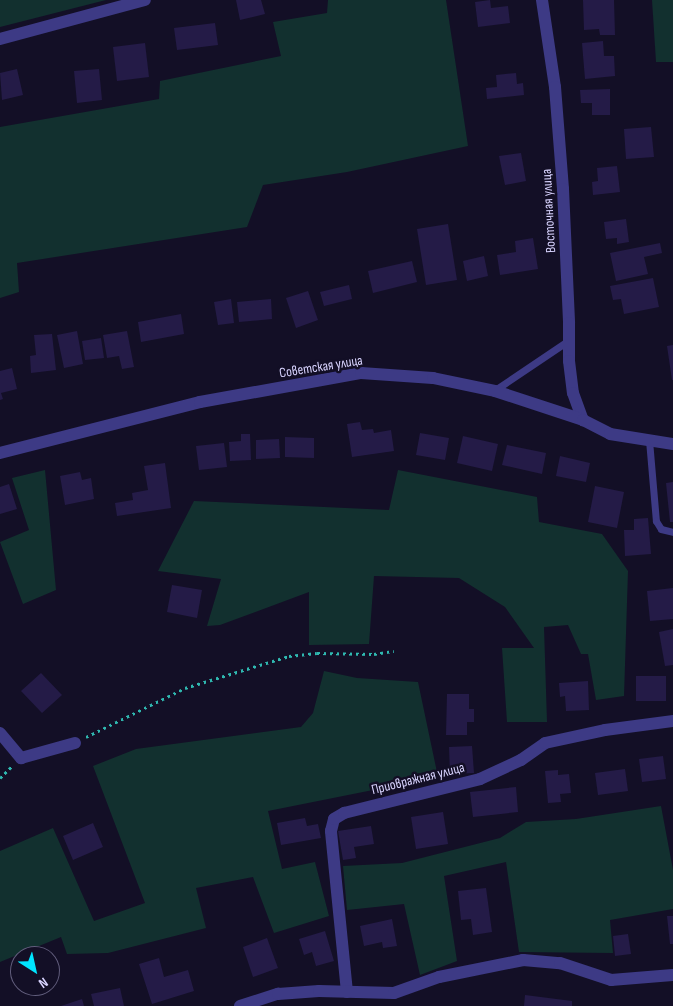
<!DOCTYPE html>
<html>
<head>
<meta charset="utf-8">
<style>
	body { margin:0 }
	#map { position:relative; width:673px; height:1006px; overflow:hidden; background:#130f26; font-family:"Sofia Sans Condensed",sans-serif }
	div>[style] { position:absolute }
	.green>* { inset:0; background:#12302f }
	.building>* { inset:0; background:#241b47 }
	.path>* { height:3px; margin-top:-1.5px; transform-origin:0; background:repeating-linear-gradient(90deg,#2fb8b0 0 2.5px,transparent 0 6.5px) }
	.lane>* { height:7px; margin:-3.5px; padding:0 3.5px; transform-origin:3.5px; border-radius:3.5px; background:#3d3a85 }
	.street>* { height:12px; margin:-6px; padding:0 6px; transform-origin:6px; border-radius:6px; background:#3d3a85 }
	span { translate:-50% -50%; white-space:nowrap; text-align:center; line-height:1.15; -webkit-text-stroke:5px #130f26; paint-order:stroke }
	.street-label { font-size:14px; color:#d9d4ff }
	.north { position:absolute; left:10px; top:946px; width:50px; height:50px; box-sizing:border-box; background:#130f26; border:1px solid #625e7d; border-radius:50%; rotate:145deg; font-size:14px; font-weight:700; line-height:20px; text-align:center; color:#d9d4ff }
	.north::after { content:''; display:block; margin:auto; width:18px; height:22px; background:#00e5ff; clip-path:polygon(50% 0,100% 100%,50% 72%,0 100%) }
</style>
</head>
<body>
<div id="map">
	<div class="green">
		<i style="clip-path:polygon(0 0,106px 0,0 27px)"></i>
		<i style="clip-path:polygon(328px 0,446px 0,468px 146px,347px 172px,263px 185px,247px 227px,17px 263px,19px 292px,0 298px,0 127px,159px 99px,160px 81px,281px 56px,273px 22px,327px 13px)"></i>
		<i style="clip-path:polygon(652px 0,673px 0,673px 62px,656px 62px)"></i>
		<i style="clip-path:polygon(45px 470px,56px 590px,23px 604px,0 542px,29px 530px,12px 478px)"></i>
		<i style="clip-path:polygon(398px 470px,537px 497px,539px 522px,602px 534px,628px 571px,624px 696px,596px 700px,588px 654px,581px 654px,568px 625px,544px 627px,547px 722px,507px 722px,502px 648px,534px 648px,505px 607px,459px 578px,374px 576px,369px 644px,309px 645px,309px 592px,220px 625px,207px 626px,221px 579px,158px 571px,194px 501px,389px 510px)"></i>
		<i style="clip-path:polygon(324px 671px,357px 678px,418px 682px,438px 777px,268px 811px,282px 869px,315px 862px,329px 916px,274px 933px,253px 877px,196px 888px,206px 928px,108px 953px,67px 954px,61px 937px,0 962px,0 851px,53px 828px,94px 921px,145px 903px,93px 766px,136px 749px,301px 727px,313px 713px)"></i>
		<i style="clip-path:polygon(661px 806px,673px 870px,673px 909px,610px 920px,613px 953px,519px 952px,506px 862px,444px 876px,457px 961px,420px 975px,404px 904px,347px 910px,343px 866px,402px 863px,500px 838px,526px 822px,576px 819px)"></i>
	</div>
	<div class="building">
		<i style="clip-path:polygon(236px 0,261px 0,265px 14px,240px 20px)"></i>
		<i style="clip-path:polygon(490px 0,491px 8px,508px 6px,510px 23px,478px 27px,475px 2px)"></i>
		<i style="clip-path:polygon(583px 0,614px 0,615px 35px,600px 35px,599px 29px,584px 30px)"></i>
		<i style="clip-path:polygon(215px 23px,218px 45px,177px 50px,174px 28px)"></i>
		<i style="clip-path:polygon(603px 41px,604px 56px,614px 56px,615px 76px,585px 79px,582px 43px)"></i>
		<i style="clip-path:polygon(145px 43px,149px 77px,117px 81px,113px 47px)"></i>
		<i style="clip-path:polygon(17px 69px,23px 95px,2px 100px,0 73px)"></i>
		<i style="clip-path:polygon(99px 69px,102px 100px,77px 103px,74px 71px)"></i>
		<i style="clip-path:polygon(516px 73px,517px 84px,523px 83px,524px 95px,487px 99px,486px 88px,497px 87px,496px 75px)"></i>
		<i style="clip-path:polygon(610px 89px,610px 115px,592px 115px,592px 103px,581px 103px,580px 90px)"></i>
		<i style="clip-path:polygon(651px 127px,654px 157px,626px 159px,624px 129px)"></i>
		<i style="clip-path:polygon(521px 153px,526px 181px,505px 185px,499px 156px)"></i>
		<i style="clip-path:polygon(617px 166px,620px 192px,593px 195px,592px 182px,598px 181px,597px 168px)"></i>
		<i style="clip-path:polygon(626px 219px,629px 242px,617px 244px,617px 238px,606px 239px,604px 222px)"></i>
		<i style="clip-path:polygon(448px 224px,457px 280px,426px 285px,417px 229px)"></i>
		<i style="clip-path:polygon(533px 238px,538px 269px,500px 275px,497px 255px,516px 252px,515px 241px)"></i>
		<i style="clip-path:polygon(660px 243px,662px 253px,644px 257px,648px 274px,616px 281px,610px 253px)"></i>
		<i style="clip-path:polygon(484px 256px,488px 276px,467px 281px,463px 261px)"></i>
		<i style="clip-path:polygon(412px 261px,417px 282px,373px 293px,368px 271px)"></i>
		<i style="clip-path:polygon(653px 278px,659px 307px,624px 314px,621px 299px,613px 300px,610px 286px)"></i>
		<i style="clip-path:polygon(349px 285px,352px 299px,324px 306px,320px 292px)"></i>
		<i style="clip-path:polygon(308px 291px,318px 320px,296px 328px,286px 298px)"></i>
		<i style="clip-path:polygon(231px 299px,234px 323px,218px 325px,214px 302px)"></i>
		<i style="clip-path:polygon(271px 299px,272px 319px,239px 322px,237px 302px)"></i>
		<i style="clip-path:polygon(181px 314px,184px 334px,141px 342px,138px 322px)"></i>
		<i style="clip-path:polygon(77px 331px,83px 364px,64px 368px,57px 335px)"></i>
		<i style="clip-path:polygon(127px 331px,134px 367px,122px 369px,119px 356px,107px 358px,103px 335px)"></i>
		<i style="clip-path:polygon(52px 334px,56px 370px,31px 373px,30px 356px,36px 355px,34px 335px)"></i>
		<i style="clip-path:polygon(101px 338px,104px 358px,85px 360px,82px 341px)"></i>
		<i style="clip-path:polygon(673px 345px,673px 380px,672px 380px,667px 346px)"></i>
		<i style="clip-path:polygon(12px 368px,17px 389px,1px 393px,3px 399px,0 400px,0 371px)"></i>
		<i style="clip-path:polygon(360px 422px,362px 430px,373px 429px,374px 433px,391px 430px,394px 451px,352px 457px,347px 424px)"></i>
		<i style="clip-path:polygon(420px 433px,449px 438px,445px 460px,416px 455px)"></i>
		<i style="clip-path:polygon(241px 434px,250px 434px,251px 460px,230px 461px,229px 442px,241px 441px)"></i>
		<i style="clip-path:polygon(463px 436px,498px 444px,492px 471px,457px 463px)"></i>
		<i style="clip-path:polygon(285px 437px,314px 438px,314px 458px,285px 457px)"></i>
		<i style="clip-path:polygon(279px 439px,280px 458px,256px 459px,256px 440px)"></i>
		<i style="clip-path:polygon(224px 443px,227px 467px,199px 470px,196px 446px)"></i>
		<i style="clip-path:polygon(507px 445px,546px 453px,542px 474px,502px 465px)"></i>
		<i style="clip-path:polygon(560px 456px,590px 463px,586px 482px,556px 476px)"></i>
		<i style="clip-path:polygon(165px 463px,171px 508px,117px 516px,115px 503px,133px 500px,132px 493px,148px 490px,144px 466px)"></i>
		<i style="clip-path:polygon(80px 472px,82px 480px,91px 478px,94px 499px,65px 505px,60px 476px)"></i>
		<i style="clip-path:polygon(673px 482px,673px 522px,670px 522px,666px 483px)"></i>
		<i style="clip-path:polygon(9px 484px,17px 509px,0 514px,0 487px)"></i>
		<i style="clip-path:polygon(595px 486px,624px 492px,617px 528px,588px 522px)"></i>
		<i style="clip-path:polygon(648px 518px,651px 554px,625px 556px,624px 530px,634px 530px,634px 519px)"></i>
		<i style="clip-path:polygon(172px 585px,202px 590px,197px 618px,167px 612px)"></i>
		<i style="clip-path:polygon(673px 588px,673px 619px,650px 621px,647px 591px)"></i>
		<i style="clip-path:polygon(673px 629px,673px 665px,665px 666px,659px 632px)"></i>
		<i style="clip-path:polygon(41px 673px,62px 695px,42px 713px,21px 691px)"></i>
		<i style="clip-path:polygon(636px 676px,666px 676px,666px 701px,636px 701px)"></i>
		<i style="clip-path:polygon(588px 681px,589px 710px,566px 711px,565px 696px,560px 697px,559px 683px)"></i>
		<i style="clip-path:polygon(447px 694px,469px 694px,469px 709px,474px 709px,474px 722px,467px 722px,467px 735px,446px 735px)"></i>
		<i style="clip-path:polygon(472px 746px,474px 773px,450px 774px,449px 747px)"></i>
		<i style="clip-path:polygon(663px 756px,666px 779px,642px 782px,639px 759px)"></i>
		<i style="clip-path:polygon(625px 769px,628px 791px,598px 795px,595px 773px)"></i>
		<i style="clip-path:polygon(558px 770px,558px 775px,569px 774px,571px 793px,560px 794px,561px 802px,548px 803px,545px 771px)"></i>
		<i style="clip-path:polygon(516px 787px,518px 812px,473px 817px,470px 792px)"></i>
		<i style="clip-path:polygon(443px 812px,448px 844px,416px 849px,411px 817px)"></i>
		<i style="clip-path:polygon(305px 818px,307px 826px,318px 824px,321px 838px,281px 845px,277px 823px)"></i>
		<i style="clip-path:polygon(93px 823px,103px 847px,73px 860px,63px 836px)"></i>
		<i style="clip-path:polygon(371px 826px,374px 844px,354px 847px,356px 858px,343px 860px,338px 831px)"></i>
		<i style="clip-path:polygon(486px 888px,492px 932px,473px 935px,471px 919px,461px 920px,458px 891px)"></i>
		<i style="clip-path:polygon(667px 916px,673px 916px,673px 944px,670px 944px)"></i>
		<i style="clip-path:polygon(392px 919px,397px 946px,383px 948px,382px 942px,364px 946px,360px 926px)"></i>
		<i style="clip-path:polygon(325px 931px,334px 961px,316px 966px,312px 952px,304px 955px,299px 939px)"></i>
		<i style="clip-path:polygon(628px 934px,631px 954px,615px 956px,613px 936px)"></i>
		<i style="clip-path:polygon(267px 938px,278px 968px,253px 977px,243px 947px)"></i>
		<i style="clip-path:polygon(159px 958px,164px 977px,188px 970px,194px 991px,152px 1004px,139px 964px)"></i>
		<i style="clip-path:polygon(120px 988px,124px 1006px,94px 1006px,91px 994px)"></i>
		<i style="clip-path:polygon(525px 995px,572px 1001px,572px 1006px,524px 1006px)"></i>
		<i style="clip-path:polygon(82px 999px,84px 1006px,61px 1006px)"></i>
	</div>
	<div class="path">
		<i style="left:86px;top:737px;width:110px;rotate:-26.3deg"></i>
		<i style="left:185px;top:688px;width:109px;rotate:-17.1deg"></i>
		<i style="left:289px;top:656px;width:28px;rotate:-6deg"></i>
		<i style="left:317px;top:653px;width:57px;rotate:1deg"></i>
		<i style="left:374px;top:654px;width:20px;rotate:-9deg"></i>
		<i style="left:0;top:778px;width:16px;rotate:-45deg"></i>
	</div>
	<div class="lane">
		<i style="left:495px;top:390px;width:89px;rotate:-34deg"></i>
		<i style="left:649px;top:440px;width:81px;rotate:85.1deg"></i>
		<i style="left:656px;top:521px;width:9px;rotate:58deg"></i>
		<i style="left:661px;top:529px;width:12px;rotate:14deg"></i>
	</div>
	<div class="street">
		<i style="left:542px;top:0;width:88px;rotate:81.5deg"></i>
		<i style="left:555px;top:87px;width:102px;rotate:85.5deg"></i>
		<i style="left:563px;top:189px;width:134px;rotate:87.4deg"></i>
		<i style="left:569px;top:323px;width:38px;rotate:90deg"></i>
		<i style="left:569px;top:361px;width:32px;rotate:83deg"></i>
		<i style="left:573px;top:393px;width:29px;rotate:70deg"></i>
		<i style="left:0;top:39px;width:150px;rotate:-15.1deg"></i>
		<i style="left:0;top:453px;width:206px;rotate:-14.3deg"></i>
		<i style="left:200px;top:402px;width:164px;rotate:-10.2deg"></i>
		<i style="left:361px;top:373px;width:72px;rotate:4deg"></i>
		<i style="left:433px;top:378px;width:63px;rotate:11.8deg"></i>
		<i style="left:495px;top:391px;width:93px;rotate:18.2deg"></i>
		<i style="left:583px;top:420px;width:30px;rotate:27deg"></i>
		<i style="left:610px;top:434px;width:64px;rotate:9deg"></i>
		<i style="left:0;top:733px;width:33px;rotate:50deg"></i>
		<i style="left:21px;top:758px;width:56px;rotate:-15.5deg"></i>
		<i style="left:347px;top:992px;width:162px;rotate:-95.7deg"></i>
		<i style="left:331px;top:831px;width:12px;rotate:-76deg"></i>
		<i style="left:334px;top:819px;width:12px;rotate:-31deg"></i>
		<i style="left:344px;top:813px;width:140px;rotate:-14deg"></i>
		<i style="left:480px;top:779px;width:45px;rotate:-24.9deg"></i>
		<i style="left:521px;top:760px;width:29px;rotate:-35deg"></i>
		<i style="left:545px;top:743px;width:61px;rotate:-12.2deg"></i>
		<i style="left:605px;top:730px;width:69px;rotate:-7.5deg"></i>
		<i style="left:240px;top:1006px;width:40px;rotate:-18deg"></i>
		<i style="left:278px;top:994px;width:41px;rotate:-4.2deg"></i>
		<i style="left:319px;top:991px;width:75px;rotate:1.5deg"></i>
		<i style="left:394px;top:993px;width:48px;rotate:-19.6deg"></i>
		<i style="left:439px;top:977px;width:86px;rotate:-11.4deg"></i>
		<i style="left:523px;top:960px;width:37px;rotate:5deg"></i>
		<i style="left:560px;top:963px;width:54px;rotate:18.4deg"></i>
		<i style="left:611px;top:980px;width:62px;rotate:-4.6deg"></i>
	</div>
	<div class="street-label">
		<span style="left:549px;top:211px;rotate:-93deg">Восточная улица</span>
		<span style="left:321px;top:367px;rotate:-9deg">Советская улица</span>
		<span style="left:418px;top:779px;rotate:-14deg">Приовражная улица</span>
	</div>
	<div class="north">N</div>
</div>
</body>
</html>
